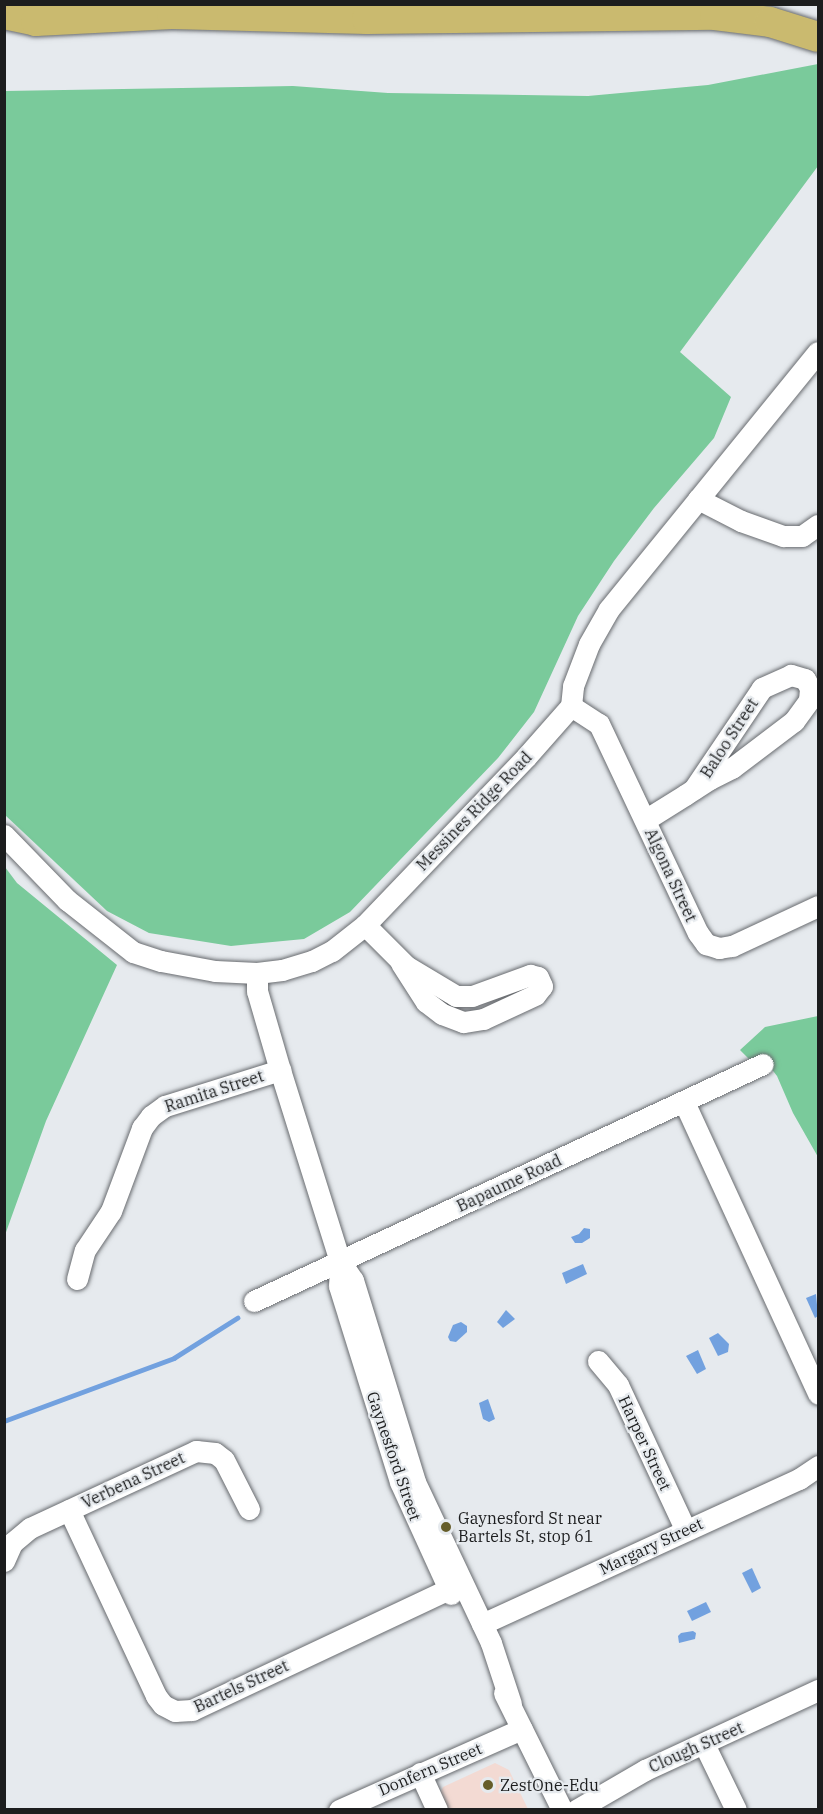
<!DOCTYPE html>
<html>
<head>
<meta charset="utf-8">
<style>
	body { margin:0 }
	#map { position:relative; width:823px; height:1814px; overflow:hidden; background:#e6eaee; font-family:"IBM Plex Serif",serif }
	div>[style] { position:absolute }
	.commercial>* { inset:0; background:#f3dad3 }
	.forest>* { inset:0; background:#7aca9b }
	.water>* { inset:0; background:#72a1df }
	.stream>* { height:4.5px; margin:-2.25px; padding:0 2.25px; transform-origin:2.25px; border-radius:2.25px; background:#72a1df }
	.roads { filter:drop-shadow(0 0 2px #686b6f) drop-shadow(0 0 2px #686b6f) }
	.minor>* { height:21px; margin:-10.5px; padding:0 10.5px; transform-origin:10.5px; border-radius:10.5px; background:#fff }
	.highway>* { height:30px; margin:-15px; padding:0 15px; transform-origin:15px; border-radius:15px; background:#caba6f }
	.dots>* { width:16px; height:16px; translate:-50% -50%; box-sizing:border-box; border:3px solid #e6eaee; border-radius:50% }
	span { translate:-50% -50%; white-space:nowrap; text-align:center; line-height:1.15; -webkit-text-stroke:4.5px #e6eaee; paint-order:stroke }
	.street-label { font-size:16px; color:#1c1d1e }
	.poi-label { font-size:16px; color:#1c1d1e }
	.left { translate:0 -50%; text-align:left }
	.frame { position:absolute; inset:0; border:6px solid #1c1d1e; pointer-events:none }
</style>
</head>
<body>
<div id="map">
	<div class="commercial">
		<i style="clip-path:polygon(495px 1763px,509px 1770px,528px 1809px,448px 1809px,440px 1794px,443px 1787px)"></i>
	</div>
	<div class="forest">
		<i style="clip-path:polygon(818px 64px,818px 166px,680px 352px,731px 397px,714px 438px,654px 508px,614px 561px,578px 616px,534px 712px,498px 758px,350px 912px,304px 939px,231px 946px,149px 933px,107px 911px,5px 815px,5px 91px,293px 86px,388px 93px,588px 96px,708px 85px)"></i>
		<i style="clip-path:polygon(5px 867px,17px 883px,117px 965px,46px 1121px,5px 1235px)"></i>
		<i style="clip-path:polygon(818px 1016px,818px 1157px,793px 1113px,777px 1076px,767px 1063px,749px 1059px,740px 1050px,765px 1027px)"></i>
	</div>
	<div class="water">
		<i style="clip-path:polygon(584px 1228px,590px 1229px,590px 1238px,582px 1243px,575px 1243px,571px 1237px,579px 1234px)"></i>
		<i style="clip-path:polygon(583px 1264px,587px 1274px,566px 1284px,562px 1273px)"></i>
		<i style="clip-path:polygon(816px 1294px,818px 1316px,815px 1318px,806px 1298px)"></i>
		<i style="clip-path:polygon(506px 1310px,515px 1319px,503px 1328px,497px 1322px)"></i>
		<i style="clip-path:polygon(461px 1322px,467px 1326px,467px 1332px,456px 1342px,450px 1341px,448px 1337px,453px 1325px)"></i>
		<i style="clip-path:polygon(718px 1333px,729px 1344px,728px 1352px,718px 1356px,709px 1338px)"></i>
		<i style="clip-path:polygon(698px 1350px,706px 1369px,697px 1374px,686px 1356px)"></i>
		<i style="clip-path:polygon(488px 1399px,495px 1419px,489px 1422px,483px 1419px,479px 1403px)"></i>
		<i style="clip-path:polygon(752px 1568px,761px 1588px,752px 1593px,742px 1573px)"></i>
		<i style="clip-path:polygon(706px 1602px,711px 1612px,692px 1621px,687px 1611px)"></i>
		<i style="clip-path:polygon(693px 1631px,696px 1633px,695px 1639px,679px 1643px,678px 1636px,681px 1633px)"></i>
	</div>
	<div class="stream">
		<i style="left:4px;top:1421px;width:181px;rotate:-20.3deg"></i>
		<i style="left:174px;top:1358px;width:75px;rotate:-32.4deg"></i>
	</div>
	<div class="roads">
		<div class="minor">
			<i style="left:698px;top:499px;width:48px;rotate:27.1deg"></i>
			<i style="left:741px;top:521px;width:45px;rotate:19.7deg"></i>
			<i style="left:783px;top:536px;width:19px"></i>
			<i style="left:802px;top:536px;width:19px;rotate:-35deg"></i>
			<i style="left:571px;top:706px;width:33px;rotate:33deg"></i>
			<i style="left:599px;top:724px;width:231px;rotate:64.7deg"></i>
			<i style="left:698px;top:933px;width:14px;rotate:54deg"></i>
			<i style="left:706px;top:944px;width:14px;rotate:17deg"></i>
			<i style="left:719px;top:948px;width:13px;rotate:-9deg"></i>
			<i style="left:732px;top:946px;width:95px;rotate:-24.9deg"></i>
			<i style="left:645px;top:820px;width:47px;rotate:-32deg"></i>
			<i style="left:685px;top:795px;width:30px;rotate:-33deg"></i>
			<i style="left:710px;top:779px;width:25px;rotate:-27deg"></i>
			<i style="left:732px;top:768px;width:78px;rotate:-37.2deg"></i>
			<i style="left:794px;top:721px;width:26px;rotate:-54deg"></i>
			<i style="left:809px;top:700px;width:12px;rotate:-85deg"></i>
			<i style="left:810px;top:688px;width:10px;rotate:-119deg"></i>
			<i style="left:805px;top:679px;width:15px;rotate:-164deg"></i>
			<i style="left:791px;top:675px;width:32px;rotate:156deg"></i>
			<i style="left:762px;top:688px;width:122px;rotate:124deg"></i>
			<i style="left:4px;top:835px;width:91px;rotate:45.9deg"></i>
			<i style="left:67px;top:900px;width:84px;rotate:38.2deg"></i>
			<i style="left:133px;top:952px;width:29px;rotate:18deg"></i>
			<i style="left:161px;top:961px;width:55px;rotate:10.5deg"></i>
			<i style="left:215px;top:971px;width:42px;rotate:2.7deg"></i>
			<i style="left:257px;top:973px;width:25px;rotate:-7deg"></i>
			<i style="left:282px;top:970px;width:31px;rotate:-17deg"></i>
			<i style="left:312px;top:961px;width:22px;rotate:-27deg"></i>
			<i style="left:332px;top:951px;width:42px;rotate:-38.2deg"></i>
			<i style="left:365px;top:925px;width:233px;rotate:-46.2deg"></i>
			<i style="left:526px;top:757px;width:68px;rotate:-48.6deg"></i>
			<i style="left:571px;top:706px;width:20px;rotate:-84deg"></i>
			<i style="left:573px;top:686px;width:45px;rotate:-69.1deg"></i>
			<i style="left:589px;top:644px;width:40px;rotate:-60.3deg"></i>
			<i style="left:609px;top:609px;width:331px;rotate:-50.9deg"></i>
			<i style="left:365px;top:925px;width:58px;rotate:45deg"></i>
			<i style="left:406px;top:966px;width:58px;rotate:31deg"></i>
			<i style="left:456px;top:996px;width:16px"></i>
			<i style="left:472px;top:996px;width:62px;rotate:-19.9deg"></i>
			<i style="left:530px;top:975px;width:8px;rotate:14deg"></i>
			<i style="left:538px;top:977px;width:10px;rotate:66deg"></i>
			<i style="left:542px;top:986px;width:11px;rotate:128deg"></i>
			<i style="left:535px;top:995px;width:57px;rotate:155.2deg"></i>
			<i style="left:483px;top:1019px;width:20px;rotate:171deg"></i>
			<i style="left:463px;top:1022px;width:22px;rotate:-159deg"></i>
			<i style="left:442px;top:1014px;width:20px;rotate:-143deg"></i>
			<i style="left:426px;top:1002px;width:46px;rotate:-122.7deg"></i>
			<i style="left:257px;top:973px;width:18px;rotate:90deg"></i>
			<i style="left:257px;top:991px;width:82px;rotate:73.8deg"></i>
			<i style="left:280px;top:1070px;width:200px;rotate:72.6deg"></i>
			<i style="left:340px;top:1261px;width:23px;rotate:56deg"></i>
			<i style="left:353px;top:1280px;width:211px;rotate:72.9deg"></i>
			<i style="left:415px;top:1482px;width:178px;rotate:64.7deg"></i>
			<i style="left:491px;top:1643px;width:64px;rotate:71.8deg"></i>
			<i style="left:684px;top:1102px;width:321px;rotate:65.3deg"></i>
			<i style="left:340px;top:1261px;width:25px;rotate:92deg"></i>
			<i style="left:339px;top:1286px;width:205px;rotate:72.7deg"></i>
			<i style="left:400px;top:1482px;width:123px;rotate:65.5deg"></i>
			<i style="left:77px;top:1279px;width:30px;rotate:-75deg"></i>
			<i style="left:85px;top:1250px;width:47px;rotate:-56.3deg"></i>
			<i style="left:111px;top:1211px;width:89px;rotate:-69.5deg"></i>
			<i style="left:142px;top:1128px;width:15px;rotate:-53deg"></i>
			<i style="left:151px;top:1116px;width:17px;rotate:-36deg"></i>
			<i style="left:165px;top:1106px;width:121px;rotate:-17.4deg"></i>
			<i style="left:254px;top:1301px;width:561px;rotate:-24.97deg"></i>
			<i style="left:598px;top:1361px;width:31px;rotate:50deg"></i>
			<i style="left:618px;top:1385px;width:159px;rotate:65deg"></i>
			<i style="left:69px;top:1510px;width:205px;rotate:64.9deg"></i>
			<i style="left:156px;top:1696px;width:11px;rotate:52deg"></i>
			<i style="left:163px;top:1705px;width:13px;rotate:27deg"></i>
			<i style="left:175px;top:1711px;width:17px;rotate:-3deg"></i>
			<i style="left:192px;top:1710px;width:284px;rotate:-25.2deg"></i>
			<i style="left:4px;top:1561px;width:20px;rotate:-66deg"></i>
			<i style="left:12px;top:1543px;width:23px;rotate:-40deg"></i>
			<i style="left:30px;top:1528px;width:183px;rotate:-24.9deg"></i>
			<i style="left:196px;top:1451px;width:19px;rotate:6deg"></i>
			<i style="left:215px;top:1453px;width:11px;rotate:38deg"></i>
			<i style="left:224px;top:1460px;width:55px;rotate:63deg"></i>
			<i style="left:482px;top:1624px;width:349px;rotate:-24.6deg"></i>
			<i style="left:799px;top:1479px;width:23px;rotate:-34deg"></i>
			<i style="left:504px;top:1693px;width:131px;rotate:63.6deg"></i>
			<i style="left:704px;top:1744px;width:73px;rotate:64.1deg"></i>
			<i style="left:420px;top:1773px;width:41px;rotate:65.3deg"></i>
			<i style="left:339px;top:1810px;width:200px;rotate:-23.9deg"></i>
			<i style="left:576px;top:1810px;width:80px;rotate:-30.1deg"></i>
			<i style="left:645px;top:1770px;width:191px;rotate:-24.8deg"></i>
		</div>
		<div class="highway">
			<i style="left:4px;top:14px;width:33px;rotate:12deg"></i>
			<i style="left:36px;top:21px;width:136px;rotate:-2.9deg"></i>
			<i style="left:172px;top:14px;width:195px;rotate:1.5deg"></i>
			<i style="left:367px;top:19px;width:348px;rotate:-0.7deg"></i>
			<i style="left:715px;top:15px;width:55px;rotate:7.3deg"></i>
			<i style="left:770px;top:22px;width:50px;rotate:17.4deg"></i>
		</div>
	</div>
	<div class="dots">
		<i style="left:446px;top:1527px;background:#655d29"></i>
		<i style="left:488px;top:1785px;background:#655d29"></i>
	</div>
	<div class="street-label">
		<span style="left:729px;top:738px;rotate:-57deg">Baloo Street</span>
		<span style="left:474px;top:811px;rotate:-46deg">Messines Ridge Road</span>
		<span style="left:671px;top:875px;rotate:65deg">Algona Street</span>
		<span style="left:214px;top:1091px;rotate:-18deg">Ramita Street</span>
		<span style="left:509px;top:1183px;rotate:-25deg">Bapaume Road</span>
		<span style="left:645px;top:1443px;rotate:65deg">Harper Street</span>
		<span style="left:394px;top:1456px;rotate:71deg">Gaynesford Street</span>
		<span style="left:133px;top:1480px;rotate:-25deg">Verbena Street</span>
		<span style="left:651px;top:1546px;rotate:-25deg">Margary Street</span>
		<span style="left:241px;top:1686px;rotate:-25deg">Bartels Street</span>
		<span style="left:696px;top:1747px;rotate:-24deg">Clough Street</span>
		<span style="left:430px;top:1769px;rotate:-23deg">Donfern Street</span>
	</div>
	<div class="poi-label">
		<span class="left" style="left:458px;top:1527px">Gaynesford St near<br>Bartels St, stop 61</span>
		<span class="left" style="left:500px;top:1785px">ZestOne-Edu</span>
	</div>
	<div class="frame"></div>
</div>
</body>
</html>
